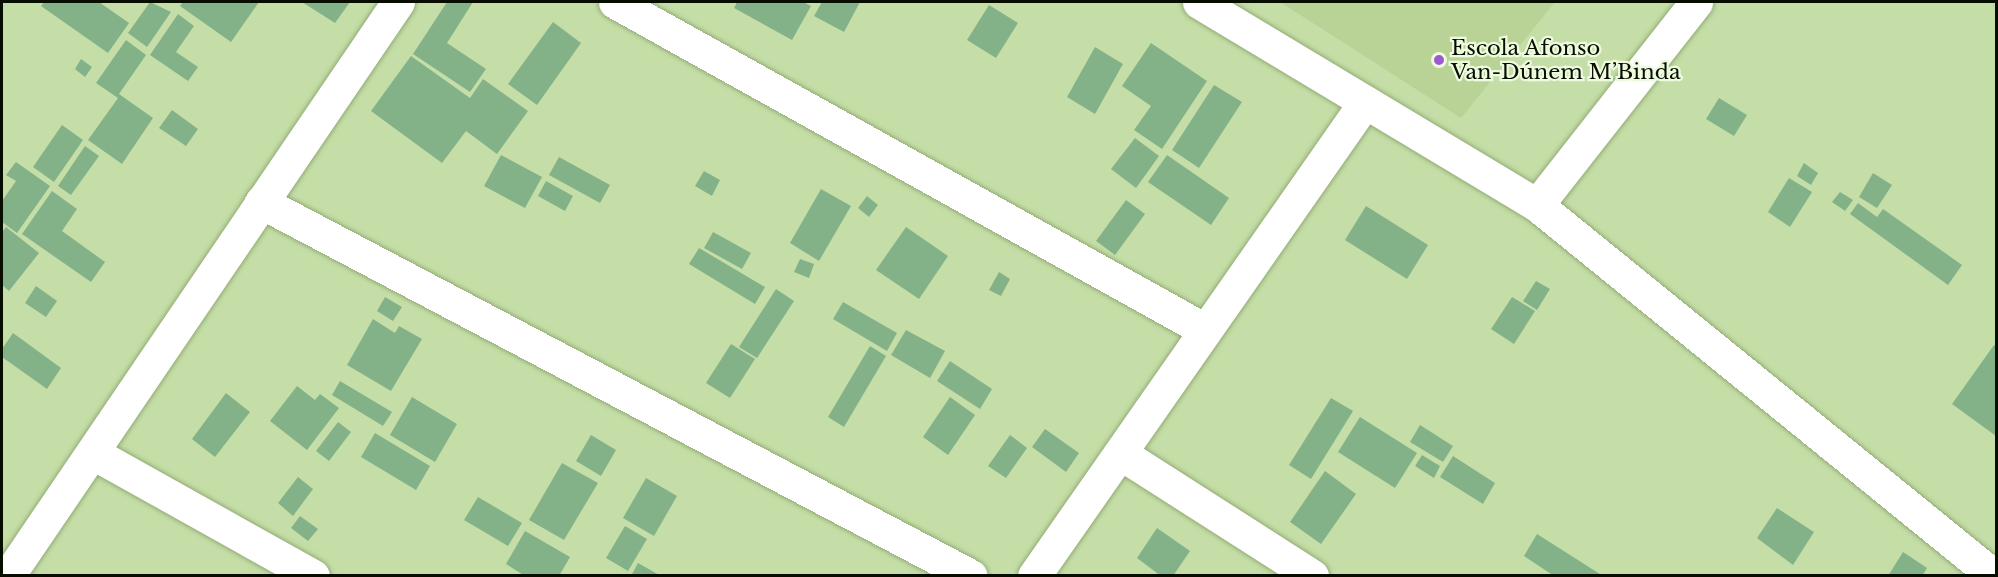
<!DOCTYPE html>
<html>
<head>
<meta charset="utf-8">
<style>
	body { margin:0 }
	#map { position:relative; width:1998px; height:577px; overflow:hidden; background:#c5dea7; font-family:"Libre Baskerville",serif }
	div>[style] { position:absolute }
	.built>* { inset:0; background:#b8d395 }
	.building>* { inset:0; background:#83b288 }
	.roads { filter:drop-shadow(0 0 2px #93ab76) drop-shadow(0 0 2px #93ab76) }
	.minor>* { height:33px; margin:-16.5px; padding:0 16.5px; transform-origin:16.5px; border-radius:16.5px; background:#fff }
	.dots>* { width:16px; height:16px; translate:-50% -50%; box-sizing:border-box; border:3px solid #edfade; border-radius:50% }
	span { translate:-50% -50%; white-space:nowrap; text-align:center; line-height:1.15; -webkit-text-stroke:4.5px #edfade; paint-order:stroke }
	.poi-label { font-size:21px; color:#070e00 }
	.left { translate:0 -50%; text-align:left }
	.frame { position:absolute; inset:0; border:3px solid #070e00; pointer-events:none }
</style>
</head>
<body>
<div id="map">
	<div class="built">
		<i style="clip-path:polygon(1280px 2px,1555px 2px,1461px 118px)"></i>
	</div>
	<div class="building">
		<i style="clip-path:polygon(44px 2px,99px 2px,129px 23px,108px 53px,41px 6px)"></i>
		<i style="clip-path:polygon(150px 2px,171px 12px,147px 47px,128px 33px)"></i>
		<i style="clip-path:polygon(183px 2px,259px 2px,231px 42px,180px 6px)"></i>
		<i style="clip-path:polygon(302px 2px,350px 2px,335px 23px)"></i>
		<i style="clip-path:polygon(447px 2px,473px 2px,447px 43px,486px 69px,470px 92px,413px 54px)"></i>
		<i style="clip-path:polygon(737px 2px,803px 2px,811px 6px,792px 40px,734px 8px)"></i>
		<i style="clip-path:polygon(822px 2px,860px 2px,844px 32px,814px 16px)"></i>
		<i style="clip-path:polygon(989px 5px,1018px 23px,996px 58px,967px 40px)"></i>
		<i style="clip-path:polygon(178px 14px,194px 26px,176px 52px,198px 67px,188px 81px,150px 55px)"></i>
		<i style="clip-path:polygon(553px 22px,581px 43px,537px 105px,508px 84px)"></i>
		<i style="clip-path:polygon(126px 40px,146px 55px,119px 94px,153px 118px,122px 164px,88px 140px,118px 98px,96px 83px)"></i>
		<i style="clip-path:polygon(1151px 43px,1207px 81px,1162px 149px,1134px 130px,1151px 106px,1122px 86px)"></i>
		<i style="clip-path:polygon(1095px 47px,1123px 64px,1095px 114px,1067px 97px)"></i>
		<i style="clip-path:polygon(411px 56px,470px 98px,483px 79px,528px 111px,497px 154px,466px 131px,442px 163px,371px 111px)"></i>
		<i style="clip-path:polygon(81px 59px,92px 67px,85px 77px,75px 69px)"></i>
		<i style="clip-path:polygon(1214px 85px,1242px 102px,1199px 168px,1172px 150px)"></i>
		<i style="clip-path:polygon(1719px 98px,1747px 115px,1734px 136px,1706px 119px)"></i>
		<i style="clip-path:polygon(172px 110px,198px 129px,186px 146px,159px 128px)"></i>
		<i style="clip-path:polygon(62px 125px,83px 140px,54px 182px,33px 167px)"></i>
		<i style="clip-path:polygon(1135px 138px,1159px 156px,1136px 188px,1111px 169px)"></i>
		<i style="clip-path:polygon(85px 146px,99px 156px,71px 195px,58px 186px)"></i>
		<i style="clip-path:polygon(501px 155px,542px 177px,525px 208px,484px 186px)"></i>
		<i style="clip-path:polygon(1167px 155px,1229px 198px,1211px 225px,1148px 182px)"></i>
		<i style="clip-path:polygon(559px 157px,610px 185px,600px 203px,549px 175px)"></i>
		<i style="clip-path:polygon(16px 162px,50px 186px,17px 233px,2px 222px,2px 201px,16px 181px,6px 175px)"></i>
		<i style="clip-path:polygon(1804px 163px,1818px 173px,1811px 185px,1797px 176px)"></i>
		<i style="clip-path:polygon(704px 171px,720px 180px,712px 196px,695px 186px)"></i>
		<i style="clip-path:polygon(1873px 173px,1892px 185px,1877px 208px,1859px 197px)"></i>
		<i style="clip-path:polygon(1789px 178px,1812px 192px,1790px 227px,1768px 212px)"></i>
		<i style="clip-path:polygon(546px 181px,573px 196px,565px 211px,538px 196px)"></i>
		<i style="clip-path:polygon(821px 189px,851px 206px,819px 261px,790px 243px)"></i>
		<i style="clip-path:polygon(52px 191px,77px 209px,62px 231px,105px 262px,91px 282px,22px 234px)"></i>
		<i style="clip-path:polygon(1840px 192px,1853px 200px,1845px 211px,1832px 202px)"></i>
		<i style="clip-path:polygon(867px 196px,878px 205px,869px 217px,858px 208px)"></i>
		<i style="clip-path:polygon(1126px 200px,1145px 214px,1115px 255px,1096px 241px)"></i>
		<i style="clip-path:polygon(1858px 203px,1877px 217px,1883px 209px,1962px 265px,1948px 285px,1850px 214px)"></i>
		<i style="clip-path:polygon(1366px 206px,1428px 245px,1407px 279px,1345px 240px)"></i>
		<i style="clip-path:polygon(6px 227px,39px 253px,9px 291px,2px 285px,2px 232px)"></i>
		<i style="clip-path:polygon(906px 227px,948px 256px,919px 299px,876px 270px)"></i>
		<i style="clip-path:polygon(713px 232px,751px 253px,742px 269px,704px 248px)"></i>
		<i style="clip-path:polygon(699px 248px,765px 287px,755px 304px,689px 264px)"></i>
		<i style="clip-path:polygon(800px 259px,814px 264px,809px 278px,794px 272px)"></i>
		<i style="clip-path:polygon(999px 272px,1010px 279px,1001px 296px,989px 290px)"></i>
		<i style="clip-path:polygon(1536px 281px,1550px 289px,1537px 310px,1523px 301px)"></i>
		<i style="clip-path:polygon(36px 286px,57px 301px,46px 317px,25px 303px)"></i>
		<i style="clip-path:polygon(776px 289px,794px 301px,757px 358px,739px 347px)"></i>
		<i style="clip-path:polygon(385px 297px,402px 307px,393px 321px,377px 311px)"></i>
		<i style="clip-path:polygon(1512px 297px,1535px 311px,1514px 344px,1491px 329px)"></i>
		<i style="clip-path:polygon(843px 302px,897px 333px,887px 351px,833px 319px)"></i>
		<i style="clip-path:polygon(373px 319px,395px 333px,399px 326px,422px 339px,391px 391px,347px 365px)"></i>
		<i style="clip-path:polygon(906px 330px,945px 351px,930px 378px,891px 355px)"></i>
		<i style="clip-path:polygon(13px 333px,61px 368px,47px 389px,2px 357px,2px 349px)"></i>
		<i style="clip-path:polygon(731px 344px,755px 359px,730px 398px,706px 383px)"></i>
		<i style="clip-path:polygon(1994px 345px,1996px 346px,1996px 436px,1952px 404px)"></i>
		<i style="clip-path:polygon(870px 346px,886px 356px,844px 427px,828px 417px)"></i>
		<i style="clip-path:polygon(950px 361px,992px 389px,980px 409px,937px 381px)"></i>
		<i style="clip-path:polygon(340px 381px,392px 412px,383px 426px,332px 395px)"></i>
		<i style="clip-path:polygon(297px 386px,315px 400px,320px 394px,339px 408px,307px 450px,270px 421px)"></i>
		<i style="clip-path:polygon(226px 393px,250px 412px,215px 457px,192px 439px)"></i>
		<i style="clip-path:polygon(412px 397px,457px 424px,435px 462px,390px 435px)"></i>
		<i style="clip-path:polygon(950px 397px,975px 415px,948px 455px,923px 437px)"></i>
		<i style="clip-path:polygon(1331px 398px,1353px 411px,1311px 479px,1289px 465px)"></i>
		<i style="clip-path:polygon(1360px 417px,1417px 453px,1395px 488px,1338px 452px)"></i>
		<i style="clip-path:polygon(338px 422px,351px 432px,329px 461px,316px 451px)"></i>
		<i style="clip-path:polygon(1420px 425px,1453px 446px,1443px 462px,1410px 442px)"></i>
		<i style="clip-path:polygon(1045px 429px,1079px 453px,1066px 472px,1032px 447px)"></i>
		<i style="clip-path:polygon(375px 433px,430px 466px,416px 490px,361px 457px)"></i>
		<i style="clip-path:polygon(591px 435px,616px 450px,601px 476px,576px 461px)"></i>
		<i style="clip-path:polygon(1010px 435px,1027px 448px,1006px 478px,988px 466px)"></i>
		<i style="clip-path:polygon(1422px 455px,1440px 466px,1434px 478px,1415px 466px)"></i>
		<i style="clip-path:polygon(1453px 456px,1495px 483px,1483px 504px,1440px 477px)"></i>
		<i style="clip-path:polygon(562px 463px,598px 483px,564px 540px,529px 520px)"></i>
		<i style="clip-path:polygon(1325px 471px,1356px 494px,1321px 544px,1290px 522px)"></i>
		<i style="clip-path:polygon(298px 477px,313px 489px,293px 516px,278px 503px)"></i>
		<i style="clip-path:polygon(646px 478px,677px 496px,654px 536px,623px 518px)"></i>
		<i style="clip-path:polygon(478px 497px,522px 523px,508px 546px,464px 520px)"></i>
		<i style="clip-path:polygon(1777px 508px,1814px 532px,1793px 565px,1757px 538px)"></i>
		<i style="clip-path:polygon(300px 516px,318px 529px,308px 541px,291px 528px)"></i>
		<i style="clip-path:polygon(625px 526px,647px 539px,628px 571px,606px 558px)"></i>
		<i style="clip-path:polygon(1157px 528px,1190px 551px,1173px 576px,1161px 576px,1137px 558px)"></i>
		<i style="clip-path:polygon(525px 531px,570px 557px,559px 576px,525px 576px,506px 564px)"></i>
		<i style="clip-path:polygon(1537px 534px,1603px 576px,1554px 576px,1524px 556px)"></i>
		<i style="clip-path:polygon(1903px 552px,1927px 568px,1922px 576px,1888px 576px)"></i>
		<i style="clip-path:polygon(638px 563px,661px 576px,631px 576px)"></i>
	</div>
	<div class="roads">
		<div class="minor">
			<i style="left:615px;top:2px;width:675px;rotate:29.07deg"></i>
			<i style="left:1199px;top:2px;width:394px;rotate:31deg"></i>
			<i style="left:1537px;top:205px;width:589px;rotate:39.07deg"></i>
			<i style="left:261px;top:202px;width:802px;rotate:27.78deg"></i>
			<i style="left:1537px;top:205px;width:258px;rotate:-51.9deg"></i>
			<i style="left:93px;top:453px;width:252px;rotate:29.2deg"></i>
			<i style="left:1120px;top:453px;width:228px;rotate:32.6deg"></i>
			<i style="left:8px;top:576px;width:694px;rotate:-55.81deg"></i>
			<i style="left:1034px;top:576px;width:578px;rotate:-55.07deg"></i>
		</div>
	</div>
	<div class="dots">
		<i style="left:1439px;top:60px;background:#9c5ad0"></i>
	</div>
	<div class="poi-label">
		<span class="left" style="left:1451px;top:60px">Escola Afonso<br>Van-Dúnem M’Binda</span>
	</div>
	<div class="frame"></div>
</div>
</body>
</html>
